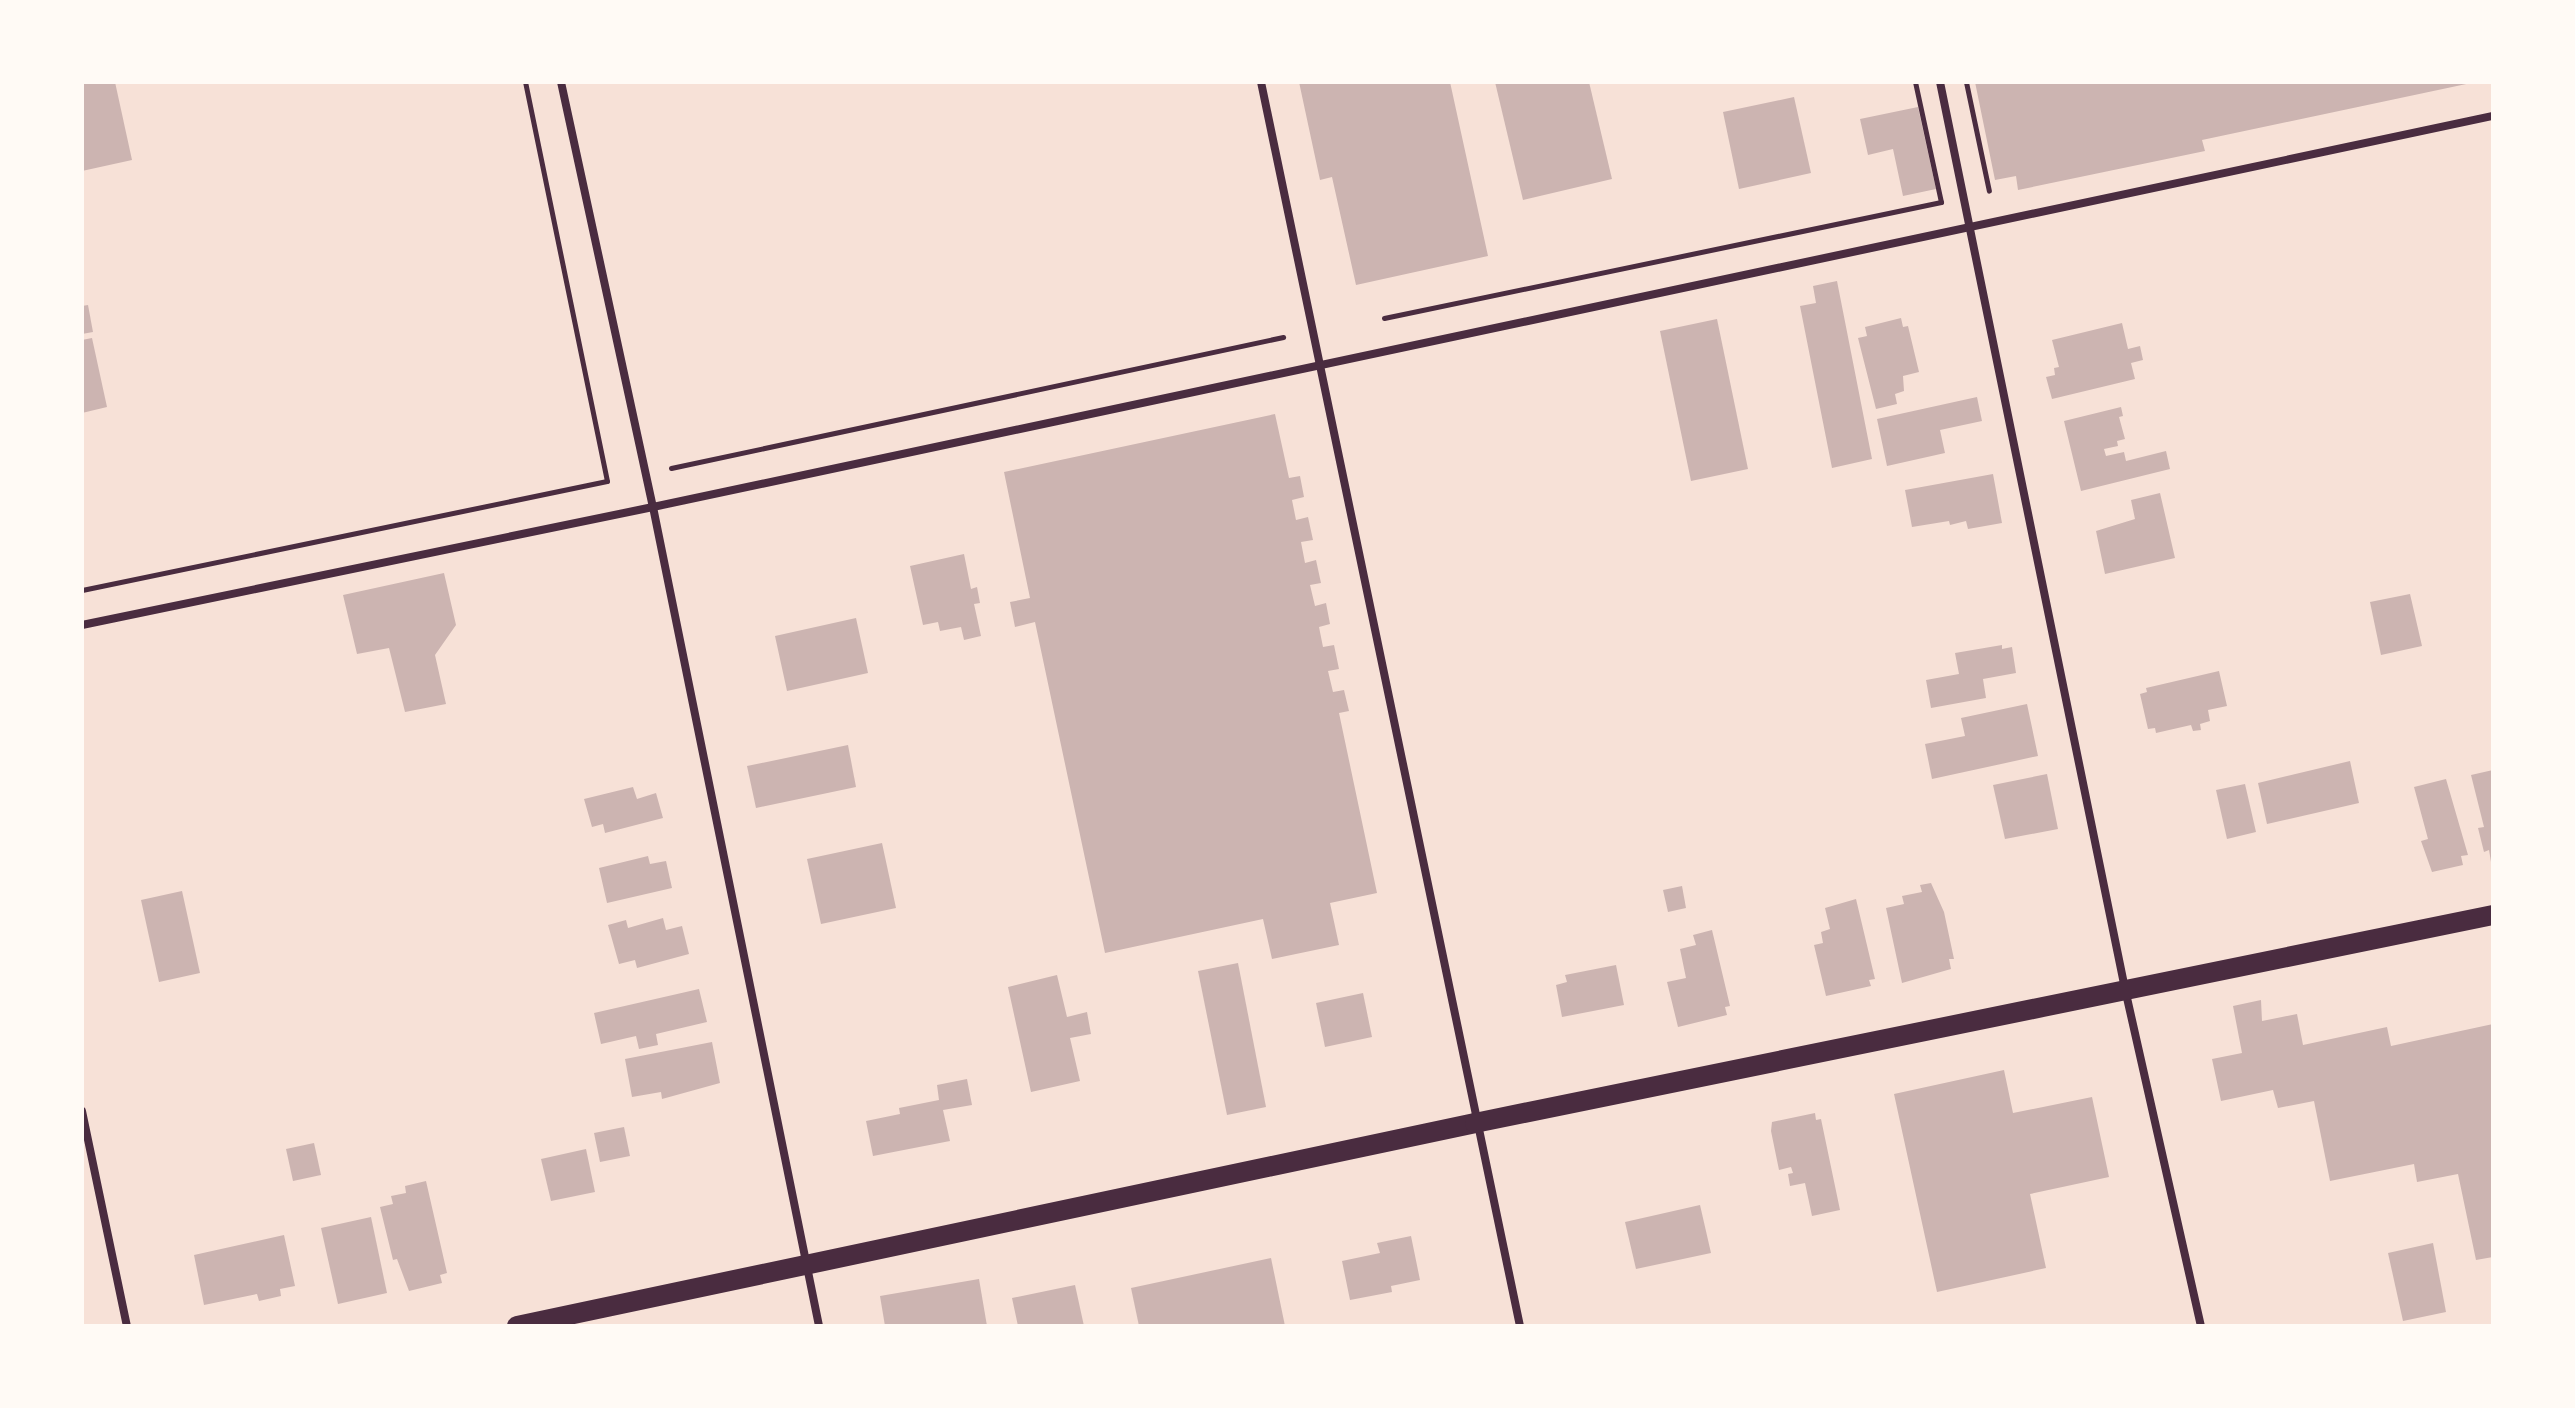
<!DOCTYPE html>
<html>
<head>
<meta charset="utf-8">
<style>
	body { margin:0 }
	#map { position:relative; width:2575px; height:1408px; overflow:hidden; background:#f7e1d7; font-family:"Sofia Sans Condensed",sans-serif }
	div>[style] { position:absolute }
	.building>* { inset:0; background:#ccb4b1 }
	.path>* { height:5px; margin:-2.5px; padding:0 2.5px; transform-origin:2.5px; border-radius:2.5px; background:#4a2c40 }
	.minor>* { height:8px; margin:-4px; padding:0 4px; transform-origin:4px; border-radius:4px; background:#4a2c40 }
	.primary>* { height:20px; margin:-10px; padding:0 10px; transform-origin:10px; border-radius:10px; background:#4a2c40 }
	span { translate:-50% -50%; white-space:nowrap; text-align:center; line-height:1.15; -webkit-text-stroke:6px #fffaf5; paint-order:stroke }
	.frame { position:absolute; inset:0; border:84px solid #fffaf5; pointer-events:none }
</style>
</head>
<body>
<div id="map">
	<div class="building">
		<i style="clip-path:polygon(82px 82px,115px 82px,132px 160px,82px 171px)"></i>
		<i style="clip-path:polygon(1299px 82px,1450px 82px,1488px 256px,1356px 285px,1332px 177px,1320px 180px)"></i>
		<i style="clip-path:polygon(1495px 82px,1589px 82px,1612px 179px,1523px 200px)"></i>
		<i style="clip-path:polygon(1975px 82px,2471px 82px,2471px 83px,2202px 140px,2205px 151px,2018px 190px,2016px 176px,1995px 180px)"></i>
		<i style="clip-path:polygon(1794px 97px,1811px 173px,1739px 189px,1723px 112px)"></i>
		<i style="clip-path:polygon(1918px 107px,1936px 189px,1903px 196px,1893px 149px,1868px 155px,1860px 119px)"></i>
		<i style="clip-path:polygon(1837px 281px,1872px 459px,1832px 468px,1800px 306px,1816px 303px,1813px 286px)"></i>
		<i style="clip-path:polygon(88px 305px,93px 332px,82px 334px,82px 306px)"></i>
		<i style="clip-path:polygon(1901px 318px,1903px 327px,1908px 326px,1919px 372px,1903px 376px,1904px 391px,1895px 394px,1897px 404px,1876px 409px,1858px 338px,1867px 336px,1865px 327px)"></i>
		<i style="clip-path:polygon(1717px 319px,1748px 469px,1691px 481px,1660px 331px)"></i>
		<i style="clip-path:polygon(2122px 323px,2128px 349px,2140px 346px,2143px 360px,2131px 363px,2135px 379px,2052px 399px,2046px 377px,2055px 375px,2054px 368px,2059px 367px,2052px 340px)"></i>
		<i style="clip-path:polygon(92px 338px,107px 407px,82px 413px,82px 340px)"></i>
		<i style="clip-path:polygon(1977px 397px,1982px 421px,1940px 430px,1945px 453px,1887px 466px,1877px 419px)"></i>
		<i style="clip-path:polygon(2121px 407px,2123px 416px,2119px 417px,2125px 439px,2117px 441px,2118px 446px,2104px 449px,2106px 456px,2124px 452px,2126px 461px,2166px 451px,2170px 469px,2081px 491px,2064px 421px)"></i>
		<i style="clip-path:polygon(1275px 414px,1289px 478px,1300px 476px,1304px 497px,1292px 500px,1296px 520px,1308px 517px,1313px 540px,1301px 542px,1305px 563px,1316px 560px,1321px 583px,1310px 585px,1315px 606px,1326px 603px,1330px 624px,1319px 627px,1323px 647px,1334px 645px,1339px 669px,1328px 671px,1333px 692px,1344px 690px,1349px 711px,1339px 713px,1377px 893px,1330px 903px,1339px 945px,1272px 959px,1263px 919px,1105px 953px,1035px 622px,1015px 627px,1010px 602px,1030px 598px,1004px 472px)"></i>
		<i style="clip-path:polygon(1993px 474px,2002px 523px,1968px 529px,1966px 521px,1950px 525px,1949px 521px,1912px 527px,1905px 490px)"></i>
		<i style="clip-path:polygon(2160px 493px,2175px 558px,2105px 574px,2096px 531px,2135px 519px,2131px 500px)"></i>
		<i style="clip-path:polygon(964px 554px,971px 589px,977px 587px,980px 603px,974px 604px,981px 636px,964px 640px,961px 627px,940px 631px,938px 622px,923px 625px,910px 566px)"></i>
		<i style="clip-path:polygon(444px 573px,456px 625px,435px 655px,446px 704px,405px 712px,389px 648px,357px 654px,343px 595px)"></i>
		<i style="clip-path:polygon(2410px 594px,2422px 646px,2381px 655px,2370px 602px)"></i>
		<i style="clip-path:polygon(856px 618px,868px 673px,787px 691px,775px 636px)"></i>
		<i style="clip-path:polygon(2002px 645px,2002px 649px,2012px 647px,2016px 673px,1983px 679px,1986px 698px,1931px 708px,1926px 680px,1959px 674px,1955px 653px)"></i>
		<i style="clip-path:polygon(2219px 671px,2227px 706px,2208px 710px,2210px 721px,2200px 724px,2201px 730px,2193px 731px,2191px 725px,2156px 733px,2155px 728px,2148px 729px,2140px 694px,2147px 692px,2146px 688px)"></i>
		<i style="clip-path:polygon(2027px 704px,2038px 756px,1932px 779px,1925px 744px,1965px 736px,1961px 718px)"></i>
		<i style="clip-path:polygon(848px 745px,856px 787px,756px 808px,747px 766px)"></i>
		<i style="clip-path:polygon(2350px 761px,2359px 803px,2267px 824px,2258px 783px)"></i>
		<i style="clip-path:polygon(2493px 770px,2493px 862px,2491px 862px,2489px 850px,2484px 852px,2478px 828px,2484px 827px,2471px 775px)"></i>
		<i style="clip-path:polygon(2047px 774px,2058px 829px,2005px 839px,1993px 785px)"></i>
		<i style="clip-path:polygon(2446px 779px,2468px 855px,2461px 856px,2463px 865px,2432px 872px,2421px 841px,2428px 839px,2414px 787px)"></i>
		<i style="clip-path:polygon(2245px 784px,2256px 832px,2227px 839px,2216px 790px)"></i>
		<i style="clip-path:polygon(633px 787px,637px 799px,656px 793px,663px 818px,605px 833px,603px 824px,592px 827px,584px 799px)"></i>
		<i style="clip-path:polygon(882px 843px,896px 908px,821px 924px,807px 859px)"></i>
		<i style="clip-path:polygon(648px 856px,650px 864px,666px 861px,672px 888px,607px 903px,599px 868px)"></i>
		<i style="clip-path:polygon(1931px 883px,1944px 912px,1954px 959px,1949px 959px,1951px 969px,1902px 983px,1886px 908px,1904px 904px,1902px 896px,1922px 892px,1920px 885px)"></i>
		<i style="clip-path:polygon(1682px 886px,1686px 908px,1668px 912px,1663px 890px)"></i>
		<i style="clip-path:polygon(182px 891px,200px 973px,159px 982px,141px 900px)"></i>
		<i style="clip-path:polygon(1856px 899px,1875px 979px,1869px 980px,1871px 986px,1826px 996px,1814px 945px,1823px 943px,1821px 932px,1830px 929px,1825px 908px)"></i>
		<i style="clip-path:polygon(663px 918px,666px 930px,682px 926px,689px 954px,637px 968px,635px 960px,619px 964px,608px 925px,626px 920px,628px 928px)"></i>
		<i style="clip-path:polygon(1712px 930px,1730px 1006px,1725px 1007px,1727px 1015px,1678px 1027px,1667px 982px,1686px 978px,1680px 949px,1696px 945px,1693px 935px)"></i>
		<i style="clip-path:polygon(1238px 963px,1266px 1107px,1227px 1115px,1198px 971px)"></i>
		<i style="clip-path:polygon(1616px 965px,1624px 1005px,1562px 1017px,1556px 985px,1567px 982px,1565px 975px)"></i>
		<i style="clip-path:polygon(1057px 975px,1067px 1017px,1087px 1012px,1091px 1034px,1070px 1038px,1080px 1081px,1031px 1092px,1008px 987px)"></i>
		<i style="clip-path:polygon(699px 989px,707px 1022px,656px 1034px,658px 1045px,639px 1049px,636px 1036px,601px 1044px,594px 1013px)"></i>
		<i style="clip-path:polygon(1363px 993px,1372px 1037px,1325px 1047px,1316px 1003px)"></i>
		<i style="clip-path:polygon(2261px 1000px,2262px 1021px,2297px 1014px,2303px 1045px,2387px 1027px,2391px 1046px,2493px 1024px,2493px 1257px,2476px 1260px,2458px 1174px,2417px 1182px,2414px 1164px,2330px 1181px,2314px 1101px,2278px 1108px,2273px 1090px,2221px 1101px,2212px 1059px,2242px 1053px,2233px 1006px)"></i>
		<i style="clip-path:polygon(712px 1042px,720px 1083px,662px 1099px,661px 1092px,632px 1097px,625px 1059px)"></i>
		<i style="clip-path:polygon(2004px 1070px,2013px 1113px,2092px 1097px,2109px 1177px,2030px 1194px,2046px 1268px,1937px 1292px,1894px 1094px)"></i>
		<i style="clip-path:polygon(967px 1079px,972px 1105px,943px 1110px,950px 1141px,873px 1156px,866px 1121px,900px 1114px,899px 1108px,939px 1100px,937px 1085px)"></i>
		<i style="clip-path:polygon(1815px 1113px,1816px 1120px,1821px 1119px,1840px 1210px,1812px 1216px,1805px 1183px,1790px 1186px,1788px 1174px,1793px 1173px,1791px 1167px,1779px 1170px,1771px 1131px,1772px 1122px)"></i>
		<i style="clip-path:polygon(624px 1127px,630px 1156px,600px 1162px,594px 1133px)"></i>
		<i style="clip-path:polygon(314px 1143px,321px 1175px,293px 1181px,286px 1149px)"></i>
		<i style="clip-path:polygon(586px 1149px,595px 1192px,551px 1201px,541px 1159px)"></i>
		<i style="clip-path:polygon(426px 1181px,447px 1273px,440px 1275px,442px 1283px,409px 1291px,397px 1259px,393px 1260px,380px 1207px,393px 1204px,391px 1196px,406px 1193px,405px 1186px)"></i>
		<i style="clip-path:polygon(1700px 1205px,1711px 1253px,1636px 1269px,1625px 1222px)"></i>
		<i style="clip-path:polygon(371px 1217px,387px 1293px,338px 1304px,321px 1228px)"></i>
		<i style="clip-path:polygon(284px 1235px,295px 1286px,280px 1289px,281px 1296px,259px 1301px,257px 1294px,204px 1305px,194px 1255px)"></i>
		<i style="clip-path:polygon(1411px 1236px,1420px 1280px,1391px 1286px,1392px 1292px,1350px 1300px,1342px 1261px,1380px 1253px,1377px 1243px)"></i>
		<i style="clip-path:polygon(2433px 1243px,2446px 1312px,2403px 1321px,2388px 1253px)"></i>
		<i style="clip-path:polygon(1271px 1258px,1285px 1326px,1139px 1326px,1131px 1288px)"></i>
		<i style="clip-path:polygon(979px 1279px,987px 1326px,885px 1326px,880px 1296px)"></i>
		<i style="clip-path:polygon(1075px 1285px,1084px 1326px,1018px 1326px,1012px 1298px)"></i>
	</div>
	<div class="path">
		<i style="left:1966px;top:82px;width:111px;rotate:78.1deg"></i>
		<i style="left:1384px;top:318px;width:569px;rotate:-11.76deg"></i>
		<i style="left:1941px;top:202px;width:123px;rotate:-102.2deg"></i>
		<i style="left:671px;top:468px;width:626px;rotate:-12.08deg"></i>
		<i style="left:82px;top:590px;width:536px;rotate:-11.73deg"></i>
		<i style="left:607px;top:481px;width:407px;rotate:-101.6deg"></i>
	</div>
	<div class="minor">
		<i style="left:561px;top:82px;width:435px;rotate:77.8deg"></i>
		<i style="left:653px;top:507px;width:836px;rotate:78.54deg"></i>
		<i style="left:1261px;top:82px;width:1271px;rotate:78.24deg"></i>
		<i style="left:1940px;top:82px;width:926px;rotate:78.47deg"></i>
		<i style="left:2125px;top:989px;width:345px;rotate:77.3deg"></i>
		<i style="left:82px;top:625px;width:583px;rotate:-11.68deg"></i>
		<i style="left:653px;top:507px;width:1881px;rotate:-12deg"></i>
		<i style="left:82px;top:1111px;width:220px;rotate:78.2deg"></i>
	</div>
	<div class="primary">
		<i style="left:517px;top:1326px;width:979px;rotate:-11.96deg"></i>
		<i style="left:1475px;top:1123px;width:1039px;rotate:-11.55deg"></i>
	</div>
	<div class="frame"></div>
</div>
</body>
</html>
